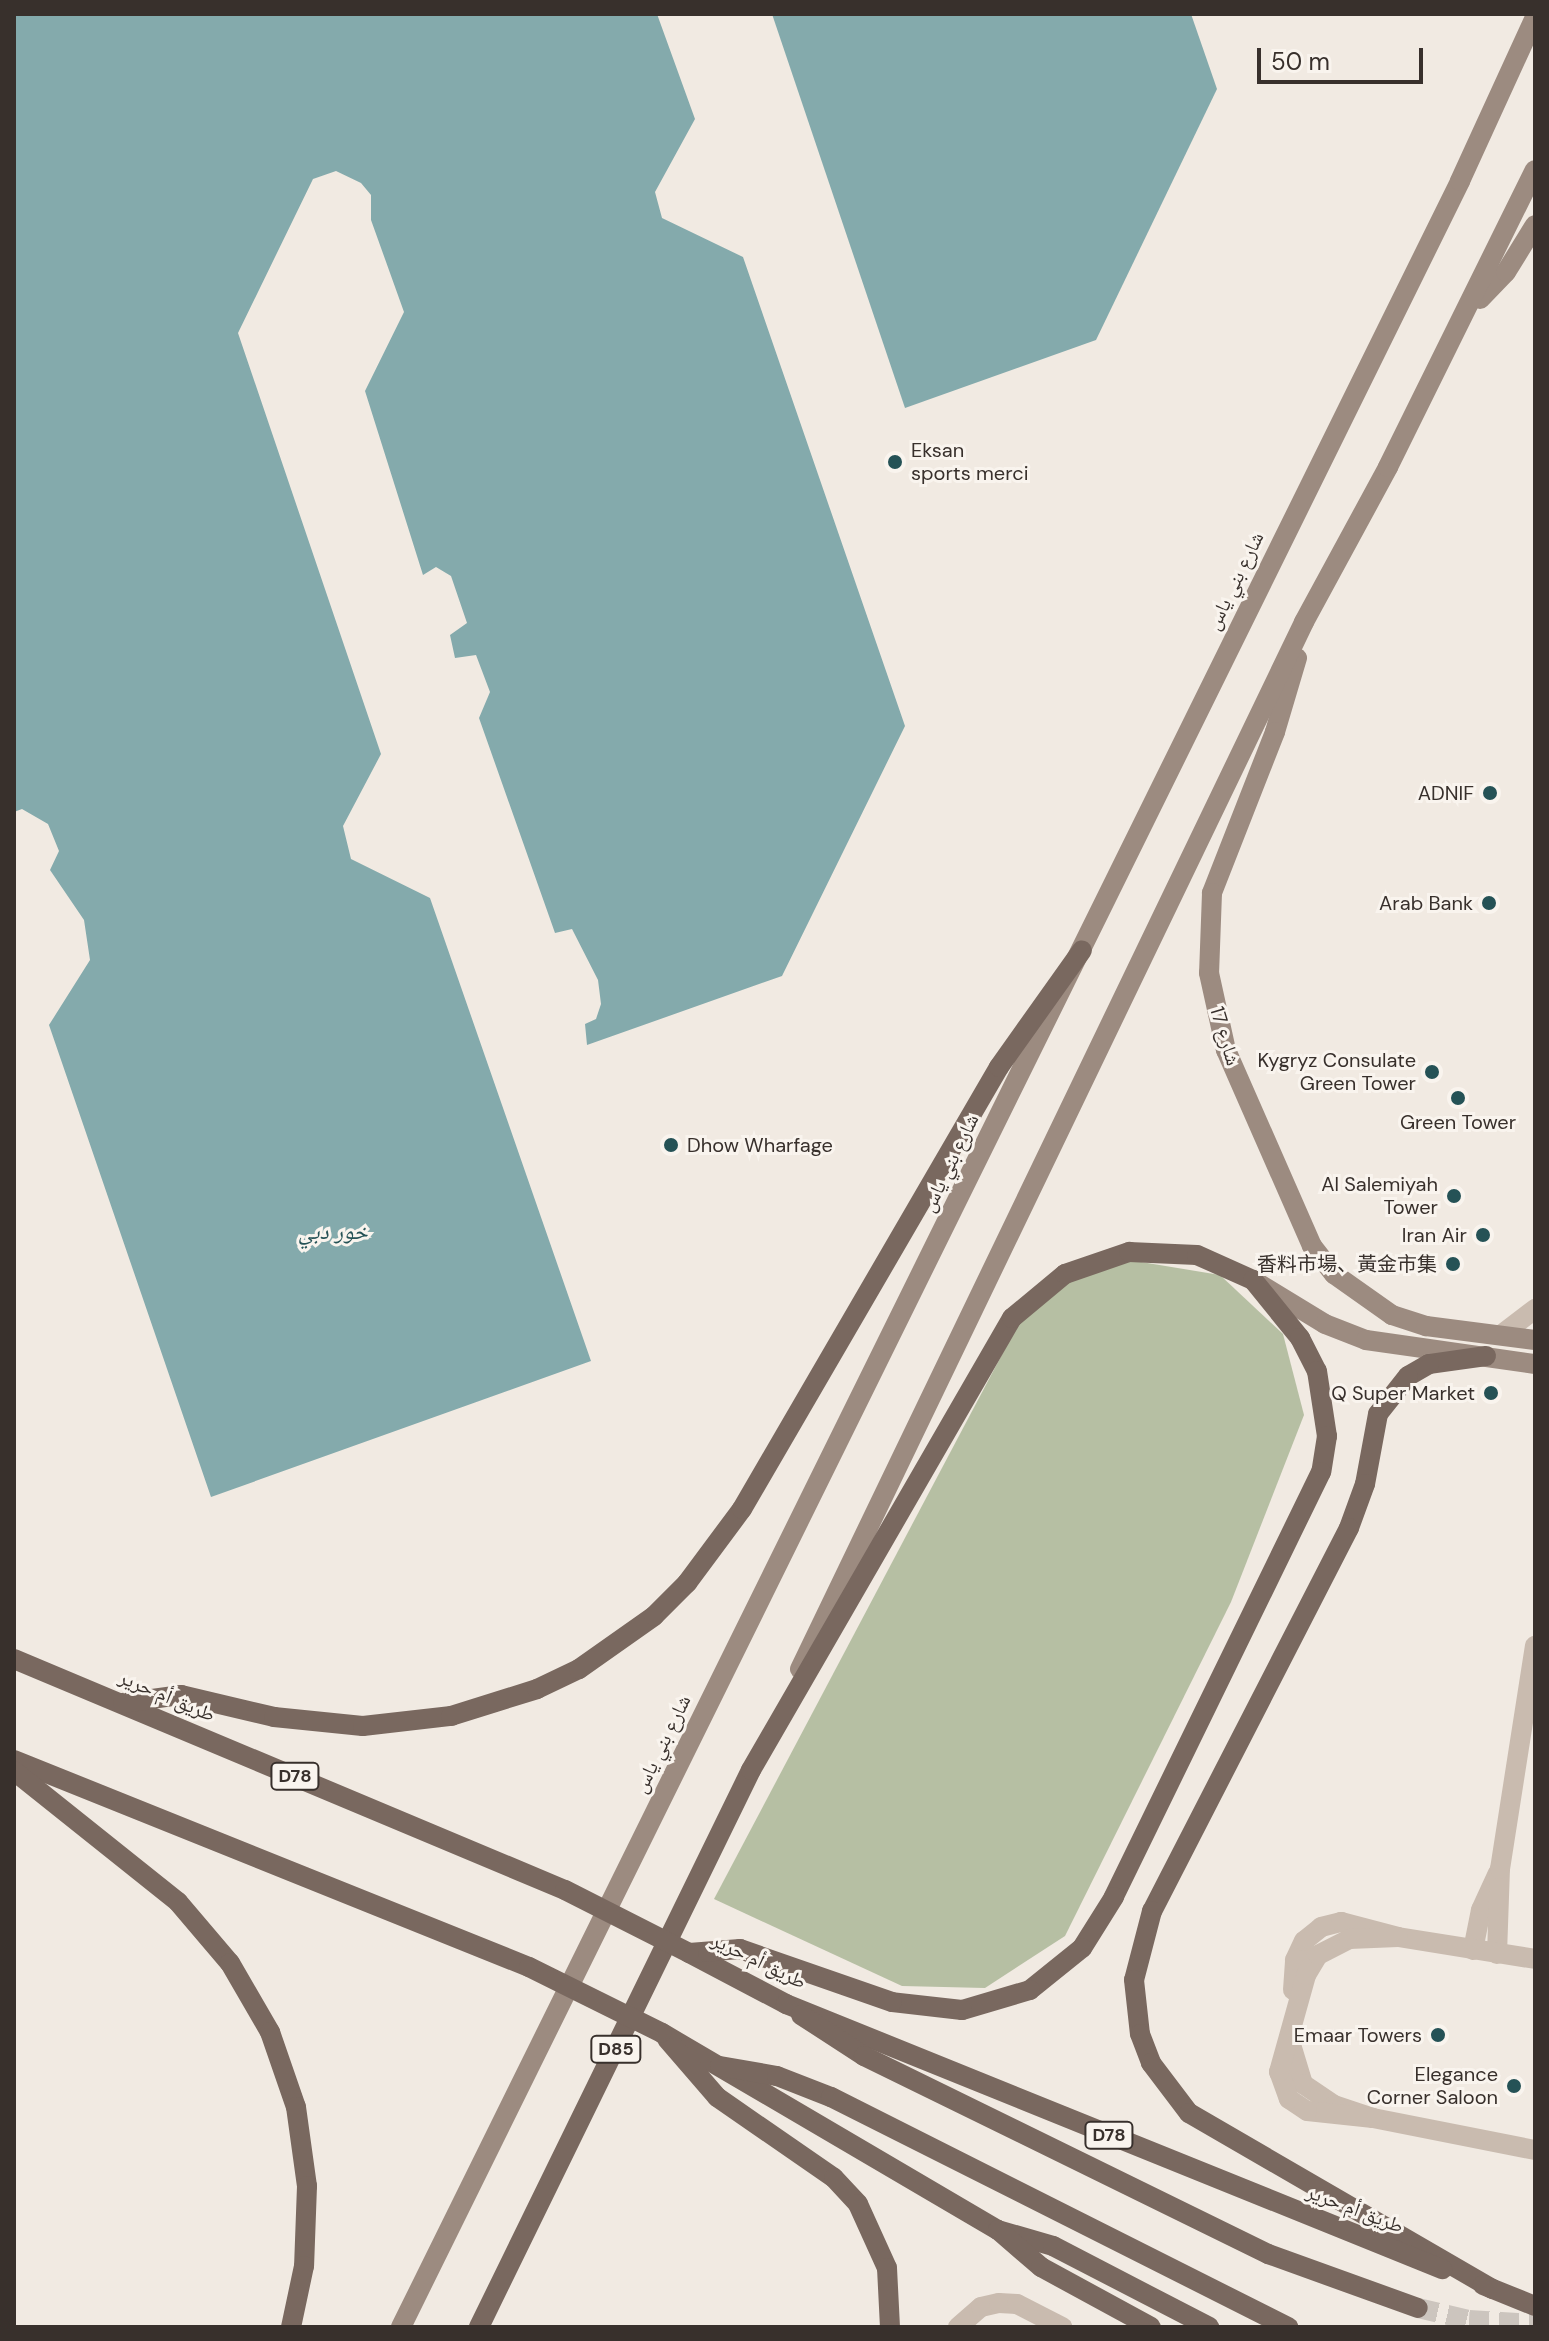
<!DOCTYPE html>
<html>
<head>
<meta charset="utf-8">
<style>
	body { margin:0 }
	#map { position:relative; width:1549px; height:2341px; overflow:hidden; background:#f1eae2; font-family:"DM Sans","Noto Naskh Arabic","Noto Sans SC",sans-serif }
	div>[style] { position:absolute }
	.green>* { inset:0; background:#b6bfa3 }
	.water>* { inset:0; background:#84aaac }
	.primary-tunnel>* { height:20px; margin-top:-10px; transform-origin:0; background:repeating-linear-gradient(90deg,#ccc5be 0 20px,transparent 0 30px) }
	.street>* { height:20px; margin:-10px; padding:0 10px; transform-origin:10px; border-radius:10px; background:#c9bbaf }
	.secondary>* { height:20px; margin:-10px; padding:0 10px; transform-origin:10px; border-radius:10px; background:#9c8b80 }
	.primary>* { height:20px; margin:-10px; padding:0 10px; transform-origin:10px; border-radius:10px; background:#79685f }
	.primary-bridge>* { height:20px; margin:-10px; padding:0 10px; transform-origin:10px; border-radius:10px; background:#79685f }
	.dots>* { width:22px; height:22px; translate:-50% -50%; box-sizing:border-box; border:4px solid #f9f4ee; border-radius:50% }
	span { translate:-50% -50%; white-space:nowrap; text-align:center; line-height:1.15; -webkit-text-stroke:6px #f9f4ee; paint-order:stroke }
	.shield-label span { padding:2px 6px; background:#f9f4ee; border:2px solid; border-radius:6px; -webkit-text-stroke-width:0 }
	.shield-label { font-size:18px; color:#38302c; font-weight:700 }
	.poi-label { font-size:20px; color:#38302c }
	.left { translate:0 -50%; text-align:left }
	.right { translate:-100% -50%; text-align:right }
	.street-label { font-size:20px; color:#38302c }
	.water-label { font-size:22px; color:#255256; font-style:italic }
	.frame { position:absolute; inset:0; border:16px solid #38302c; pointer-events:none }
	.scale { position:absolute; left:1257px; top:48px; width:166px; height:36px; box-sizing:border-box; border:4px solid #38302c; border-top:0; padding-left:10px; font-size:24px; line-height:28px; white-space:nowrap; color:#38302c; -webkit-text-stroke:6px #f9f4ee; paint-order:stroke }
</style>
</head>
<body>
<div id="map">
	<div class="green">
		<i style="clip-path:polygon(1123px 1259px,1220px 1275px,1283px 1334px,1304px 1415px,1231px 1602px,1065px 1936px,985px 1988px,902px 1986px,714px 1899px,1025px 1311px,1081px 1269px)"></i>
	</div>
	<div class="water">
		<i style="clip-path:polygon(14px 14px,657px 14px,695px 119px,655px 192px,662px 218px,743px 257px,905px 726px,782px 976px,587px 1045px,585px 1024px,596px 1019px,601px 1004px,598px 980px,572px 929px,555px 933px,479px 718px,490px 692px,476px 655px,455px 658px,450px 635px,467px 623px,451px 576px,436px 567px,423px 575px,365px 391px,404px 312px,371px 220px,371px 195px,361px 183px,336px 171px,313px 179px,238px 333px,381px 754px,343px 826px,351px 859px,430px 898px,591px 1361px,211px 1497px,49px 1025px,90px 960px,84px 920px,50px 870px,59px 851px,48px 824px,22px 809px,14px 812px)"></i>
		<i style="clip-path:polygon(772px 14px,1191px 14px,1217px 89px,1096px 340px,905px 408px)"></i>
	</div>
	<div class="primary-tunnel">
		<i style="left:1418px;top:2308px;width:52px;rotate:13.2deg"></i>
		<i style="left:1469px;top:2320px;width:66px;rotate:3.5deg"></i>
	</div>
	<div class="street">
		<i style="left:1501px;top:1335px;width:43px;rotate:-37.4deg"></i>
		<i style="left:1473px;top:1950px;width:41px;rotate:-78.7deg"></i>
		<i style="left:1481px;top:1910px;width:41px;rotate:-65.3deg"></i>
		<i style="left:1497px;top:1954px;width:85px;rotate:-88deg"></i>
		<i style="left:1500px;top:1869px;width:226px;rotate:-81.1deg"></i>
		<i style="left:1293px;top:1990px;width:30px;rotate:-86deg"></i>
		<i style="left:1295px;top:1960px;width:21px;rotate:-65deg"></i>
		<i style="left:1304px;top:1941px;width:22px;rotate:-39deg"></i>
		<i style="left:1321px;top:1927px;width:21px;rotate:-14deg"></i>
		<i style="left:1341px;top:1922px;width:59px;rotate:14.7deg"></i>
		<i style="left:1398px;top:1937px;width:139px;rotate:9.1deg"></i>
		<i style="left:1289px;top:2038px;width:48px;rotate:73.1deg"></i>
		<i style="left:1303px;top:2084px;width:37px;rotate:34deg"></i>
		<i style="left:1334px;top:2105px;width:41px;rotate:18.4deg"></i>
		<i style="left:1373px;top:2118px;width:165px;rotate:11.2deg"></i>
		<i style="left:1373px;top:2118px;width:66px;rotate:-173.9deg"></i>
		<i style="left:1307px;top:2111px;width:22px;rotate:-146deg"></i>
		<i style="left:1289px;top:2099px;width:29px;rotate:-110deg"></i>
		<i style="left:1279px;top:2072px;width:101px;rotate:-74.4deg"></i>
		<i style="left:1306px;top:1975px;width:23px;rotate:-59deg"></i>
		<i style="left:1318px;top:1955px;width:35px;rotate:-27deg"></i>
		<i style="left:1349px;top:1939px;width:49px;rotate:-2.3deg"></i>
		<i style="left:958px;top:2327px;width:30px;rotate:-41deg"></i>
		<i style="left:981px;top:2307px;width:18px;rotate:-13deg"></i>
		<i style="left:999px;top:2303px;width:18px;rotate:3deg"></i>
		<i style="left:1017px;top:2304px;width:51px;rotate:27.1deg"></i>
	</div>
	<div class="secondary">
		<i style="left:1480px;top:299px;width:37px;rotate:-46deg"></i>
		<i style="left:1506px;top:272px;width:55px;rotate:-58.3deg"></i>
		<i style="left:1297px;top:658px;width:77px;rotate:106.6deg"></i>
		<i style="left:1275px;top:732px;width:173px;rotate:111.4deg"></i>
		<i style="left:1212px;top:893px;width:80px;rotate:92.1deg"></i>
		<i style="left:1209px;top:973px;width:79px;rotate:77.6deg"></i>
		<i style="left:1226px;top:1050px;width:214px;rotate:66.3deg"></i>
		<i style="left:1312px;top:1246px;width:36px;rotate:52deg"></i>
		<i style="left:1334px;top:1274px;width:71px;rotate:35.3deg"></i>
		<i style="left:1392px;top:1315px;width:36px;rotate:18deg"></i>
		<i style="left:1426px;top:1326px;width:110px;rotate:7.3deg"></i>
		<i style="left:1253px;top:1280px;width:84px;rotate:31.4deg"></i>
		<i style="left:1325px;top:1324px;width:44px;rotate:21.3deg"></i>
		<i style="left:1366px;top:1340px;width:171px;rotate:8.1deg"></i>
		<i style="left:800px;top:1669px;width:1162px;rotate:-64.29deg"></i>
		<i style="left:1304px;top:622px;width:176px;rotate:-61.5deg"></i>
		<i style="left:1388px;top:467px;width:331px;rotate:-63.7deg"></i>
		<i style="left:401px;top:2327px;width:2393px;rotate:-63.73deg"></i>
		<i style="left:1460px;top:181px;width:180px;rotate:-65.4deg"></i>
	</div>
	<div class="primary">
		<i style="left:1486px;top:1356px;width:58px;rotate:172deg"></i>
		<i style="left:1429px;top:1364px;width:24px;rotate:150deg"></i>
		<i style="left:1408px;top:1376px;width:48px;rotate:128.3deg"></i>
		<i style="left:1378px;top:1414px;width:71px;rotate:100.5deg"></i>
		<i style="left:1365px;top:1484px;width:47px;rotate:110deg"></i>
		<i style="left:1349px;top:1528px;width:431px;rotate:117.2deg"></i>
		<i style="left:1152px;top:1911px;width:71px;rotate:104.6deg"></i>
		<i style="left:1134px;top:1980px;width:54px;rotate:83.7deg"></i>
		<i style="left:1140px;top:2034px;width:31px;rotate:69deg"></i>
		<i style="left:1151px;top:2063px;width:63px;rotate:52.8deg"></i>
		<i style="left:1189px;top:2113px;width:351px;rotate:30.1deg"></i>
		<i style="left:14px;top:1659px;width:597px;rotate:22.75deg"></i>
		<i style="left:123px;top:1703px;width:59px;rotate:-7.9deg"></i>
		<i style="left:181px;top:1695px;width:96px;rotate:13.3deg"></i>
		<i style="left:274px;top:1717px;width:89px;rotate:5.8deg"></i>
		<i style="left:363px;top:1726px;width:89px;rotate:-6.5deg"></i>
		<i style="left:451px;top:1716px;width:90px;rotate:-17.4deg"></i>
		<i style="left:537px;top:1689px;width:47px;rotate:-25.5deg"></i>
		<i style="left:579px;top:1669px;width:92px;rotate:-35.2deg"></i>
		<i style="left:654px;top:1616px;width:47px;rotate:-45deg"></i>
		<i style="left:687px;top:1583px;width:92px;rotate:-53.4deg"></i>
		<i style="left:742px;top:1509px;width:511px;rotate:-59.82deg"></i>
		<i style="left:999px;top:1067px;width:143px;rotate:-54.6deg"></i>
		<i style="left:14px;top:1760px;width:555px;rotate:21.9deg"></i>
		<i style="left:14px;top:1771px;width:210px;rotate:38.6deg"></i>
		<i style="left:178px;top:1902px;width:80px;rotate:49.6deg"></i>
		<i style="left:230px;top:1963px;width:80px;rotate:59.9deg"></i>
		<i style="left:270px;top:2032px;width:79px;rotate:70.9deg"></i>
		<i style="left:296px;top:2107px;width:80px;rotate:82.1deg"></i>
		<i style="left:307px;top:2186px;width:80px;rotate:92.1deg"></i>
		<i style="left:304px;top:2266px;width:62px;rotate:102deg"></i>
		<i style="left:689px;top:1953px;width:110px;rotate:27.7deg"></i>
		<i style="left:786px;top:2004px;width:708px;rotate:22deg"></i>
		<i style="left:801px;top:2015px;width:75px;rotate:33.1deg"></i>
		<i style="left:864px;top:2056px;width:450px;rotate:26.1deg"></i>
		<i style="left:1268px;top:2254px;width:159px;rotate:19.8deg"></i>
		<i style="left:662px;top:2033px;width:389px;rotate:30.4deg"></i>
		<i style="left:998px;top:2230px;width:57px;rotate:16.2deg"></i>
		<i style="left:1053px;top:2246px;width:176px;rotate:27.4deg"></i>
		<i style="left:667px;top:2039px;width:77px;rotate:49.2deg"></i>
		<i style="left:717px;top:2097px;width:142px;rotate:34.7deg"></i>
		<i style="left:834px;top:2178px;width:35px;rotate:47deg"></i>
		<i style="left:858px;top:2204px;width:70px;rotate:65.6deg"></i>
		<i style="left:887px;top:2268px;width:59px;rotate:87.1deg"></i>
		<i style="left:720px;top:2066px;width:58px;rotate:10deg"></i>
		<i style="left:777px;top:2076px;width:58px;rotate:21.3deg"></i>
		<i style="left:831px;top:2097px;width:512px;rotate:26.72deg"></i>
		<i style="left:998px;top:2230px;width:57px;rotate:40.7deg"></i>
		<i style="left:1041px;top:2267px;width:125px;rotate:28.6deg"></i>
		<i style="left:1483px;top:2285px;width:56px;rotate:22deg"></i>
		<i style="left:479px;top:2327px;width:620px;rotate:-63.97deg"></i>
		<i style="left:751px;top:1770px;width:522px;rotate:-60deg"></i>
		<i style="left:1012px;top:1318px;width:69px;rotate:-39.7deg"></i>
		<i style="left:1065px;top:1274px;width:68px;rotate:-19deg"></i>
		<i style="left:1129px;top:1252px;width:68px;rotate:2.5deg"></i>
		<i style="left:1197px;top:1255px;width:61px;rotate:24.1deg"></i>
		<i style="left:1253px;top:1280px;width:75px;rotate:51deg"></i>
		<i style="left:1300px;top:1338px;width:37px;rotate:63deg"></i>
		<i style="left:1317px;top:1371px;width:66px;rotate:81.3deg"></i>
		<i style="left:1327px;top:1436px;width:36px;rotate:99deg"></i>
		<i style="left:1321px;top:1472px;width:473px;rotate:116deg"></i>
		<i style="left:1114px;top:1897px;width:60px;rotate:122.1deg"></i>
		<i style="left:1082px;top:1948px;width:67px;rotate:141.1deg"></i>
		<i style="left:1030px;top:1990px;width:71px;rotate:163.6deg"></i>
		<i style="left:962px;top:2010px;width:70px;rotate:-173.5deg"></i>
		<i style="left:892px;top:2002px;width:161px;rotate:-160.8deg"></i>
		<i style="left:740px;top:1949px;width:51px;rotate:175.5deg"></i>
	</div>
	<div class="primary-bridge">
		<i style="left:565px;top:1890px;width:139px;rotate:26.9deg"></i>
		<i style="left:529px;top:1967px;width:148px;rotate:26.4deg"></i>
	</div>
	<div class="dots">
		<i style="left:895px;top:462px;background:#255256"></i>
		<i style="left:1490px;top:793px;background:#255256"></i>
		<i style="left:1489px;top:903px;background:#255256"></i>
		<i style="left:1432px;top:1072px;background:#255256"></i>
		<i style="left:1458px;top:1098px;background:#255256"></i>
		<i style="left:671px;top:1145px;background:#255256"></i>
		<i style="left:1454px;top:1196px;background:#255256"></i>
		<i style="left:1483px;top:1235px;background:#255256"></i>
		<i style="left:1453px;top:1264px;background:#255256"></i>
		<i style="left:1491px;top:1393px;background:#255256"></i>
		<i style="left:1438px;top:2035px;background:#255256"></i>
		<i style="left:1514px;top:2086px;background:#255256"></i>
	</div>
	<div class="shield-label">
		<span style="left:295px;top:1776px">D78</span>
		<span style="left:616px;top:2049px">D85</span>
		<span style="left:1109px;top:2135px">D78</span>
	</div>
	<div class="poi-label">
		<span class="left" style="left:911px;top:462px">Eksan<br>sports merci</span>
		<span class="right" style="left:1474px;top:793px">ADNIF</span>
		<span class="right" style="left:1473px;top:903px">Arab Bank</span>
		<span class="right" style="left:1416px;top:1072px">Kygryz Consulate<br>Green Tower</span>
		<span style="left:1458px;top:1122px">Green Tower</span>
		<span class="left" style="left:687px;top:1145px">Dhow Wharfage</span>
		<span class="right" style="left:1438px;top:1196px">Al Salemiyah<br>Tower</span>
		<span class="right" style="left:1467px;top:1235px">Iran Air</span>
		<span class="right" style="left:1437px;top:1264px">香料市場、黃金市集</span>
		<span class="right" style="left:1475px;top:1393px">Q Super Market</span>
		<span class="right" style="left:1422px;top:2035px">Emaar Towers</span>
		<span class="right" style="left:1498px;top:2086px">Elegance<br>Corner Saloon</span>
	</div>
	<div class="street-label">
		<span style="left:1235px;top:581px;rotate:-64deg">شارع بني ياس</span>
		<span style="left:1225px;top:1036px;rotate:73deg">شارع 17</span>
		<span style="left:950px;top:1163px;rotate:-64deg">شارع بني ياس</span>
		<span style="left:167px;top:1696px;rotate:23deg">طريق أم حرير</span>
		<span style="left:662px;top:1744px;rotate:-64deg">شارع بني ياس</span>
		<span style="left:759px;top:1961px;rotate:26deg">طريق أم حرير</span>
		<span style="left:1355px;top:2209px;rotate:21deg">طريق أم حرير</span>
	</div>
	<div class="water-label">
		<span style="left:333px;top:1232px">خور دبي</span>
	</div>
	<div class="frame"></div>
	<div class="scale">50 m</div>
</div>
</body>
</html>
